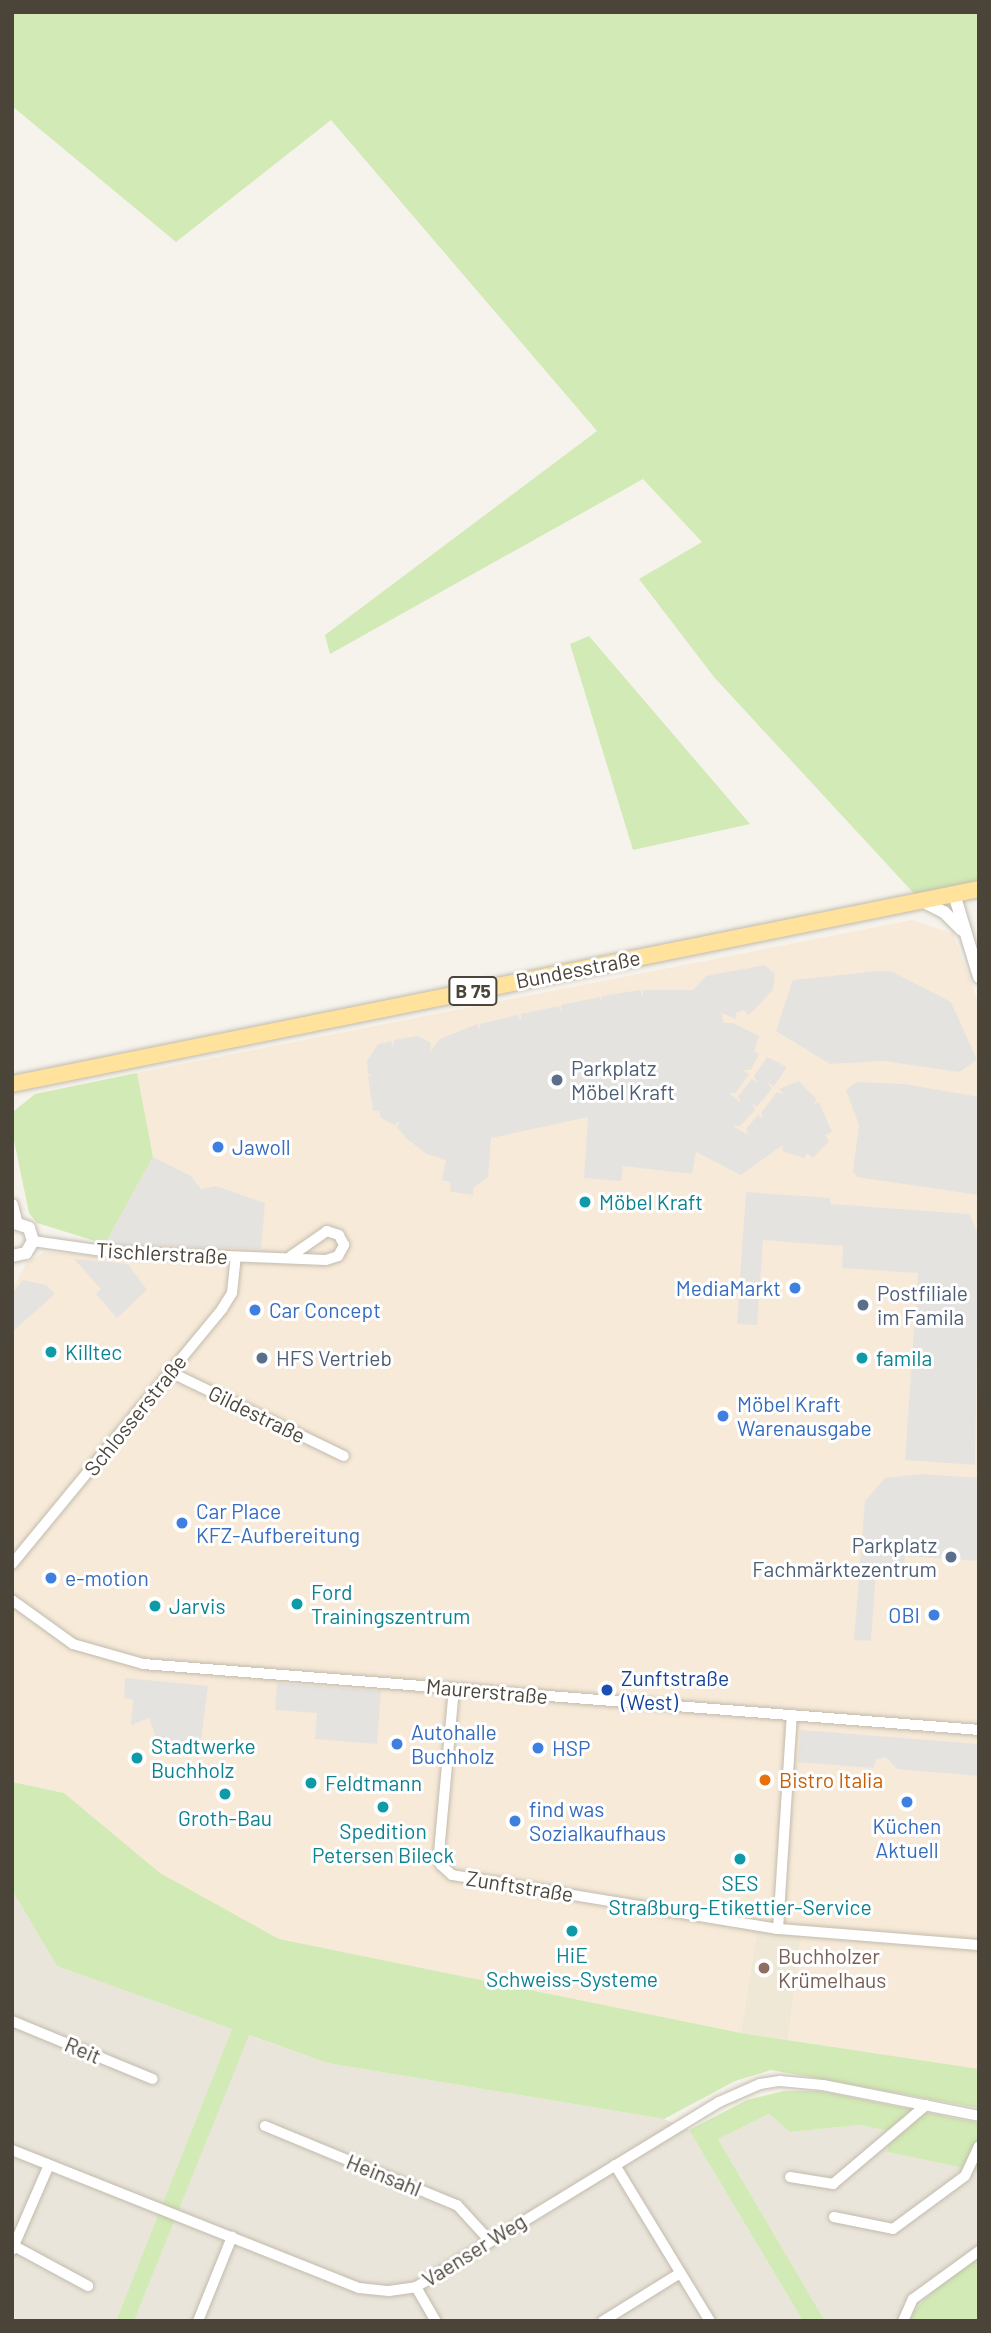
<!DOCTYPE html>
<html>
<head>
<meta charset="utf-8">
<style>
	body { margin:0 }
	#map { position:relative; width:991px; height:2333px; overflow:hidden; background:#f6f3ec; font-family:Barlow,sans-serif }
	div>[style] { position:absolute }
	.residential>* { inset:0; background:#eae5da }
	.commercial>* { inset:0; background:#f7ead8 }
	.education>* { inset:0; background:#efe8d6 }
	.green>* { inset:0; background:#d2eab5 }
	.parking>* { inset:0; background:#e5e3e0 }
	.roads { filter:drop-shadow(0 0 2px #c2bbae) drop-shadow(0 0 2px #c2bbae) }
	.minor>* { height:10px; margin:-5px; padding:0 5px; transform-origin:5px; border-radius:5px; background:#fff }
	.tertiary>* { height:12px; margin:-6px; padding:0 6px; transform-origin:6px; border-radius:6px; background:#fff }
	.primary>* { height:16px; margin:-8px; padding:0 8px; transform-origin:8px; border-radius:8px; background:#ffe39c }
	.dots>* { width:19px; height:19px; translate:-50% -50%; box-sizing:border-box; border:4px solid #fff; border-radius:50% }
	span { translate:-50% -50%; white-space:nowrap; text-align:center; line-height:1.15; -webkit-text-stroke:6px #fff; paint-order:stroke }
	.shield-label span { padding:2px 5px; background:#fff; border:2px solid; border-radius:5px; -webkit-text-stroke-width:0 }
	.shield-label { font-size:19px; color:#4b4439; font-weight:700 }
	.street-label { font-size:21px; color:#4b4439 }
	.service-label { font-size:21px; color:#4e5e75 }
	.left { translate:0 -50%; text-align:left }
	.right { translate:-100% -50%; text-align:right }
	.shop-label { font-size:21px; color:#366cbe }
	.culture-label { font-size:21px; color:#0d838f }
	.transit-label { font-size:21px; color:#164399 }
	.food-label { font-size:21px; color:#c56008 }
	.education-label { font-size:21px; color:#785e54 }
	.frame { position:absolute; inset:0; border:14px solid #4b4439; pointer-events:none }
</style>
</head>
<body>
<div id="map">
	<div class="residential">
		<i style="clip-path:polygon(12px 1890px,57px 1966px,232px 2029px,116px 2321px,12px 2321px)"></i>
		<i style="clip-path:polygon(248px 2035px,327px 2063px,664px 2119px,689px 2130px,803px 2321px,134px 2321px)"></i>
		<i style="clip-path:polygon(769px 2114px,790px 2132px,860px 2125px,889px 2131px,887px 2152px,979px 2171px,979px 2257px,943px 2281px,914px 2309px,910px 2321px,825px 2321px,718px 2139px)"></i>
	</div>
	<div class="commercial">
		<i style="clip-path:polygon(912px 920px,953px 934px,979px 1004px,979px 2069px,788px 2040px,801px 1931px,758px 1925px,741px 2033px,279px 1939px,160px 1873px,64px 1793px,12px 1782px,12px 1290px,27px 1262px,45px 1252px,102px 1256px,105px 1244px,153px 1157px,137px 1073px)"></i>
	</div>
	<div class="education">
		<i style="clip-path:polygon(758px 1925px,801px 1931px,788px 2040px,741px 2033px)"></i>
	</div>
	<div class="green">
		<i style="clip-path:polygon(12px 12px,979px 12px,979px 889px,920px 900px,714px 677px,639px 579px,702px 542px,643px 479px,330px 654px,325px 635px,597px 431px,331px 120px,176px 242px,12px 106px)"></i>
		<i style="clip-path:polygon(589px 636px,750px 824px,633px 850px,570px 644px)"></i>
		<i style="clip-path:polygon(137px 1073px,153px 1157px,105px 1244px,37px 1223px,29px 1213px,12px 1131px,14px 1111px,35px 1094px)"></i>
		<i style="clip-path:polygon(12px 1782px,64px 1793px,160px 1873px,279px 1939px,741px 2033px,979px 2069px,979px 2108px,771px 2070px,735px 2081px,664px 2119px,327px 2063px,249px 2035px,134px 2321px,116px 2321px,232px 2029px,57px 1966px,12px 1890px)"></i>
		<i style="clip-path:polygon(784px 2091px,820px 2091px,979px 2123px,978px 2171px,887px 2152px,889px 2131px,860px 2125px,790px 2132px,769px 2114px,718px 2139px,825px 2321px,803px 2321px,689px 2130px,747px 2100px)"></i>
		<i style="clip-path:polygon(979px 2257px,979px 2321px,910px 2321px,914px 2310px,943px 2281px)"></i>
	</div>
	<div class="parking">
		<i style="clip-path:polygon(765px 965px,775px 974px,773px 990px,749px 1015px,743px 1010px,736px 1013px,736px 1019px,722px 1013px,723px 1023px,733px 1023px,759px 1036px,754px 1051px,759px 1054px,751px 1070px,743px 1070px,749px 1074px,736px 1093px,729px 1093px,741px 1103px,738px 1096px,752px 1079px,757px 1083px,754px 1076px,767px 1057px,787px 1067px,774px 1086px,768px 1083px,772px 1089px,757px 1107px,752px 1103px,755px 1110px,740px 1126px,733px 1126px,748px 1135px,746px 1129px,758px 1115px,763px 1119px,761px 1113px,777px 1092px,784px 1094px,779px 1089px,799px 1081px,817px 1100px,813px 1105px,819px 1102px,832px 1132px,825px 1135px,829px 1141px,813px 1158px,807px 1153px,804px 1158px,782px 1151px,783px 1145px,741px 1175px,696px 1152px,692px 1174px,623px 1166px,621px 1181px,584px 1178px,588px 1117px,491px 1138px,488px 1177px,473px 1188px,473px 1195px,451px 1192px,450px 1182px,442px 1180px,446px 1160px,427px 1154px,407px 1139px,397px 1127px,400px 1121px,394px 1125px,381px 1118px,379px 1110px,373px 1111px,368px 1076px,374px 1075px,368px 1074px,367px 1061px,378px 1044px,391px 1041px,393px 1047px,394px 1040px,418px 1036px,431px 1043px,430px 1052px,440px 1039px,477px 1024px,479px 1030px,480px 1024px,518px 1015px,521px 1021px,521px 1014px,559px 1006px,561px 1012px,561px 1005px,600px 997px,601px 1003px,602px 996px,640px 990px,643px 997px,643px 990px,693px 990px,706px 976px)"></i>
		<i style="clip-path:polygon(879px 971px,893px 972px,951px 1002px,977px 1060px,959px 1072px,884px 1061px,830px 1064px,776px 1031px,793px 980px)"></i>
		<i style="clip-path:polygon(857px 1082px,904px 1084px,979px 1097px,979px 1195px,857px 1177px,853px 1171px,859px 1125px,846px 1090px)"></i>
		<i style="clip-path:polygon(153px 1157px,191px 1176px,201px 1189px,216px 1186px,265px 1203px,261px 1249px,105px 1244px)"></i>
		<i style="clip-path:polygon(746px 1192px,830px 1198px,830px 1204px,969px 1214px,979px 1235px,975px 1465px,905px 1460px,918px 1273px,842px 1268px,843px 1246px,763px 1240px,757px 1325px,737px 1324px)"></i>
		<i style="clip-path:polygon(74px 1259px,128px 1264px,147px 1290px,117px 1318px,96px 1294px,101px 1289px)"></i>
		<i style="clip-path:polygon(23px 1280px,46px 1285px,55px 1294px,12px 1332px,12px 1293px)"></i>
		<i style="clip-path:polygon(921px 1474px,979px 1478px,979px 1561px,905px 1556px,904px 1573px,876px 1571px,871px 1641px,854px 1640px,865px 1501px,885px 1478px)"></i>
		<i style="clip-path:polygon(125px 1678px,208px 1686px,199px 1755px,162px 1754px,149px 1718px,131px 1725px,133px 1700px,124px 1698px)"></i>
		<i style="clip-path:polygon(277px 1683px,381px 1691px,377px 1744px,315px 1739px,317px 1713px,275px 1710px)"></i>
		<i style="clip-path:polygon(801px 1730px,979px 1744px,979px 1776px,897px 1769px,886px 1757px,876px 1760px,873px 1768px,798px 1762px)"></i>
	</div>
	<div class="roads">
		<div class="minor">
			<i style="left:33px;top:1241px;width:71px;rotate:8.1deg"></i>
			<i style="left:103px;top:1251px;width:223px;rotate:2.3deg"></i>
			<i style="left:326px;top:1260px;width:13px;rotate:-18deg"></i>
			<i style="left:338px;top:1256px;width:13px;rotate:-61deg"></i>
			<i style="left:344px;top:1245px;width:11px;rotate:-117deg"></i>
			<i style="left:339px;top:1235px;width:13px;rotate:-162deg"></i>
			<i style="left:327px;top:1231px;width:44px;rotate:145.2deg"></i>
			<i style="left:170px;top:1372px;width:193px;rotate:25.8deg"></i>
			<i style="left:12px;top:1564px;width:330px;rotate:-50.5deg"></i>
			<i style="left:222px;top:1309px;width:19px;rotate:-58deg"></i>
			<i style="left:232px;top:1293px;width:36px;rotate:-84deg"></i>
			<i style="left:12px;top:1600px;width:75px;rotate:35.8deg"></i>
			<i style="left:73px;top:1644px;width:73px;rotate:15.9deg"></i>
			<i style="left:143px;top:1664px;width:839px;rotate:4.51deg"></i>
			<i style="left:454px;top:1688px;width:166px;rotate:95.2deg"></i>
			<i style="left:439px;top:1853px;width:12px;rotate:81deg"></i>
			<i style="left:441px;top:1865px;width:15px;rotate:42deg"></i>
			<i style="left:452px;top:1875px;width:330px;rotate:9.4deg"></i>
			<i style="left:778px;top:1929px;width:214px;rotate:-86.3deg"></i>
			<i style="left:778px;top:1929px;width:202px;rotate:4.6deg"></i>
			<i style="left:12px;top:2021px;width:152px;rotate:22.4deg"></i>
			<i style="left:265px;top:2126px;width:208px;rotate:22.4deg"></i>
			<i style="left:457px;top:2205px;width:47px;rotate:47.6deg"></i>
			<i style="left:12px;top:2150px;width:373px;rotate:21.7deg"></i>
			<i style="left:359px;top:2288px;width:30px;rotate:6deg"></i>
			<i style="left:389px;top:2291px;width:27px;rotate:-8deg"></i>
			<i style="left:416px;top:2287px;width:355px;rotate:-31.4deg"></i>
			<i style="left:719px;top:2102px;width:45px;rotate:-23.7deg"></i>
			<i style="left:760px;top:2084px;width:20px;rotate:-9deg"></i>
			<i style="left:780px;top:2081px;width:43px;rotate:5.3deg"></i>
			<i style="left:823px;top:2085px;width:159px;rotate:11.2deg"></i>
			<i style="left:615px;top:2165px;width:183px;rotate:58.7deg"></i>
			<i style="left:790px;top:2177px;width:44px;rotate:9.2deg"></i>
			<i style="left:833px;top:2184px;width:122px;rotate:-40.3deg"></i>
			<i style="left:834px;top:2217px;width:60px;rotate:11.5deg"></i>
			<i style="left:893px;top:2229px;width:89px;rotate:-36.4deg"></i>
			<i style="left:965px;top:2176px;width:33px;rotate:-65deg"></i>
			<i style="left:16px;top:2247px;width:82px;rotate:28.4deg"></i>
			<i style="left:12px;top:2250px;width:93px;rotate:-66.5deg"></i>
			<i style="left:416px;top:2287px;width:39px;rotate:60deg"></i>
			<i style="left:198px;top:2321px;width:91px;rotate:-68deg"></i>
			<i style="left:603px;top:2321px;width:91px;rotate:-31.9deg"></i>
			<i style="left:903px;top:2321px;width:24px;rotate:-66deg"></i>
			<i style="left:913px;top:2299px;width:82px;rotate:-36deg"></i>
		</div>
		<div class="tertiary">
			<i style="left:954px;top:894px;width:87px;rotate:73.2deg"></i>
			<i style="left:920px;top:900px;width:27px;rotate:27deg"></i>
			<i style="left:944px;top:912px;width:25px;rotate:45deg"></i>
			<i style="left:12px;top:1205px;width:16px;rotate:76deg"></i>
			<i style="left:12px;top:1222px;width:18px;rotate:19deg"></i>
			<i style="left:29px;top:1228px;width:14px;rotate:73deg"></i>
			<i style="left:33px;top:1241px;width:14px;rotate:120deg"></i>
			<i style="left:26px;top:1253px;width:14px;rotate:168deg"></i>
		</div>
		<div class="primary">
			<i style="left:12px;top:1084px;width:986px;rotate:-11.4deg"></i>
		</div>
	</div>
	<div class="dots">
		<i style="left:557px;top:1080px;background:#5c6f8a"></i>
		<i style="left:218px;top:1147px;background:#3f7fe0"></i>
		<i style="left:585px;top:1202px;background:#0f9aa8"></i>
		<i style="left:795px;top:1288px;background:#3f7fe0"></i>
		<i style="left:863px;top:1305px;background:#5c6f8a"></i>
		<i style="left:255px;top:1310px;background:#3f7fe0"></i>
		<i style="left:51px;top:1352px;background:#0f9aa8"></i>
		<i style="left:262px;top:1358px;background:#5c6f8a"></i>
		<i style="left:862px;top:1358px;background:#0f9aa8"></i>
		<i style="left:723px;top:1416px;background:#3f7fe0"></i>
		<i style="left:182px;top:1523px;background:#3f7fe0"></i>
		<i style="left:951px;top:1557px;background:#5c6f8a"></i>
		<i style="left:51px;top:1578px;background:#3f7fe0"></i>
		<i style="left:297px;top:1604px;background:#0f9aa8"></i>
		<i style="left:155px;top:1606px;background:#0f9aa8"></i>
		<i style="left:934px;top:1615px;background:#3f7fe0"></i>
		<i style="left:607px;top:1690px;background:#1a4fb4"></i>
		<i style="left:397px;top:1744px;background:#3f7fe0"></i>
		<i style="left:538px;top:1748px;background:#3f7fe0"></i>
		<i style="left:137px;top:1758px;background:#0f9aa8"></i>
		<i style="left:765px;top:1780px;background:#e8710a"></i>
		<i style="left:311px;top:1783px;background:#0f9aa8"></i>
		<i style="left:225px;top:1794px;background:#0f9aa8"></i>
		<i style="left:907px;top:1802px;background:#3f7fe0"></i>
		<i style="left:383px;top:1807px;background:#0f9aa8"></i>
		<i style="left:515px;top:1821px;background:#3f7fe0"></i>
		<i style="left:740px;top:1859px;background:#0f9aa8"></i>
		<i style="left:572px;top:1931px;background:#0f9aa8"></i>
		<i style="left:764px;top:1968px;background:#8d6e63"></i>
	</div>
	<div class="shield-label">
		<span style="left:473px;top:991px">B 75</span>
	</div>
	<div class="street-label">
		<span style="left:578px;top:969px;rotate:-11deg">Bundesstraße</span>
		<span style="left:162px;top:1253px;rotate:3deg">Tischlerstraße</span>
		<span style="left:257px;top:1414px;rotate:26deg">Gildestraße</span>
		<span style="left:135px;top:1415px;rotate:-51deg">Schlosserstraße</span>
		<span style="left:487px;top:1691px;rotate:5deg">Maurerstraße</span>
		<span style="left:520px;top:1886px;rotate:9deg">Zunftstraße</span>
		<span style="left:83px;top:2050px;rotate:23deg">Reit</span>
		<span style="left:384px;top:2175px;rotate:22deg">Heinsahl</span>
		<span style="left:474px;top:2250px;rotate:-32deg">Vaenser Weg</span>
	</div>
	<div class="service-label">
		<span class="left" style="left:571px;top:1080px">Parkplatz<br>Möbel Kraft</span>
		<span class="left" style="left:877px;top:1305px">Postfiliale<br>im Famila</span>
		<span class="left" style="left:276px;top:1358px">HFS Vertrieb</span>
		<span class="right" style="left:937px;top:1557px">Parkplatz<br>Fachmärktezentrum</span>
	</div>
	<div class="shop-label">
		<span class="left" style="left:232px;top:1147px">Jawoll</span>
		<span class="right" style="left:781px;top:1288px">MediaMarkt</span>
		<span class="left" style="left:269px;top:1310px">Car Concept</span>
		<span class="left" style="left:737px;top:1416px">Möbel Kraft<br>Warenausgabe</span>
		<span class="left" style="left:196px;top:1523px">Car Place<br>KFZ-Aufbereitung</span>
		<span class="left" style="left:65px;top:1578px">e-motion</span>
		<span class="right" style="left:920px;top:1615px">OBI</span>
		<span class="left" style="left:411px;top:1744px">Autohalle<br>Buchholz</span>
		<span class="left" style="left:552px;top:1748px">HSP</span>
		<span class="left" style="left:529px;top:1821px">find was<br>Sozialkaufhaus</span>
		<span style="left:907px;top:1838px">Küchen<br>Aktuell</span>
	</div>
	<div class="culture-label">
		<span class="left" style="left:599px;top:1202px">Möbel Kraft</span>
		<span class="left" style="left:65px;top:1352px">Killtec</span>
		<span class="left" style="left:876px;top:1358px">famila</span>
		<span class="left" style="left:311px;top:1604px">Ford<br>Trainingszentrum</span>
		<span class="left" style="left:169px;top:1606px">Jarvis</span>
		<span class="left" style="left:151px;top:1758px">Stadtwerke<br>Buchholz</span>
		<span class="left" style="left:325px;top:1783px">Feldtmann</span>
		<span style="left:225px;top:1818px">Groth-Bau</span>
		<span style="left:383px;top:1843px">Spedition<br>Petersen Bileck</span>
		<span style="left:740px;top:1895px">SES<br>Straßburg-Etikettier-Service</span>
		<span style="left:572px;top:1967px">HiE<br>Schweiss-Systeme</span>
	</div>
	<div class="transit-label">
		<span class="left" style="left:621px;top:1690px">Zunftstraße<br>(West)</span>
	</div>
	<div class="food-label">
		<span class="left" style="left:779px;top:1780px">Bistro Italia</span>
	</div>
	<div class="education-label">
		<span class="left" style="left:778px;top:1968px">Buchholzer<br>Krümelhaus</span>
	</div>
	<div class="frame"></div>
</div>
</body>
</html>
